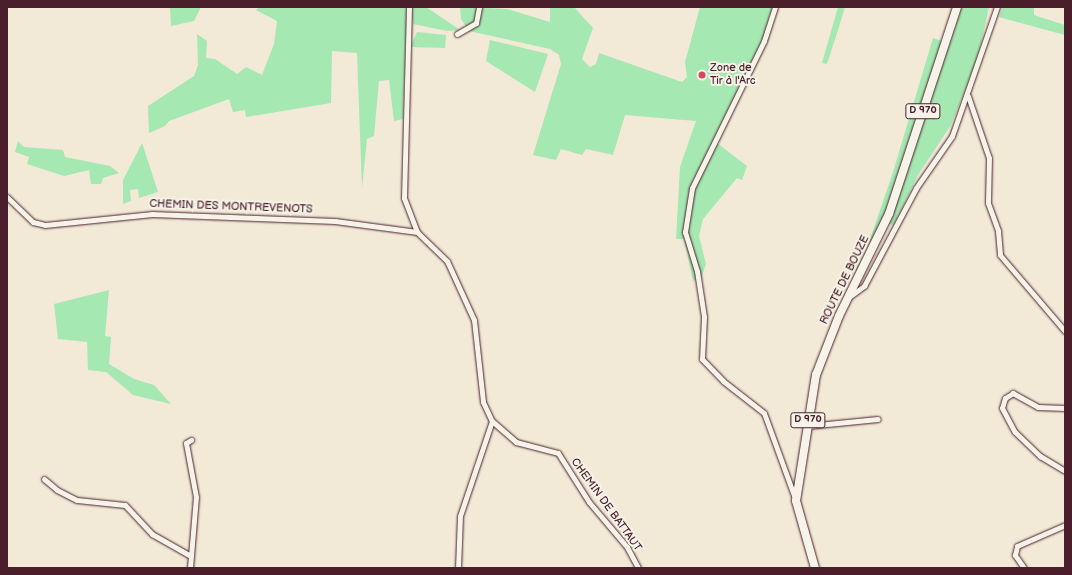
<!DOCTYPE html>
<html>
<head>
<meta charset="utf-8">
<style>
	body { margin:0 }
	#map { position:relative; width:1072px; height:575px; overflow:hidden; background:#f2e9d7; font-family:"Balsamiq Sans",sans-serif }
	div>[style] { position:absolute }
	.green>* { inset:0; background:#a5e8b2 }
	.roads { filter:drop-shadow(0 0 1px #4a1f2b) drop-shadow(0 0 1px #4a1f2b) }
	.street>* { height:5px; margin:-2.5px; padding:0 2.5px; transform-origin:2.5px; border-radius:2.5px; background:#f7f3e8 }
	.primary>* { height:8px; margin:-4px; padding:0 4px; transform-origin:4px; border-radius:4px; background:#f7f3e8 }
	.dots>* { width:11px; height:11px; translate:-50% -50%; box-sizing:border-box; border:2px solid #f7f3e8; border-radius:50% }
	span { translate:-50% -50%; white-space:nowrap; text-align:center; line-height:1.15; -webkit-text-stroke:4px #f7f3e8; paint-order:stroke }
	.shield-label span { padding:1px 3px; background:#f7f3e8; border:1px solid; border-radius:3px; -webkit-text-stroke-width:0 }
	.shield-label { font-size:10px; color:#4a1f2b; font-weight:700 }
	.poi-label { font-size:11px; color:#4a1f2b }
	.left { translate:0 -50%; text-align:left }
	.street-label { font-size:11px; color:#4a1f2b }
	.frame { position:absolute; inset:0; border:8px solid #4a1f2b; pointer-events:none }
</style>
</head>
<body>
<div id="map">
	<div class="green">
		<i style="clip-path:polygon(170px 7px,201px 7px,194px 21px,171px 26px)"></i>
		<i style="clip-path:polygon(259px 7px,407px 7px,403px 119px,394px 121px,389px 80px,379px 81px,374px 136px,367px 139px,362px 188px,357px 53px,332px 51px,331px 103px,246px 117px,245px 110px,233px 112px,229px 99px,169px 121px,165px 126px,149px 133px,148px 106px,194px 76px,198px 65px,197px 34px,207px 41px,206px 58px,215px 59px,237px 74px,246px 67px,262px 75px,274px 44px,277px 21px,256px 10px)"></i>
		<i style="clip-path:polygon(411px 7px,426px 7px,460px 30px,447px 31px,413px 24px)"></i>
		<i style="clip-path:polygon(460px 7px,507px 9px,550px 22px,550px 7px,574px 7px,593px 28px,582px 59px,590px 67px,596px 64px,599px 53px,682px 82px,687px 77px,685px 62px,700px 7px,778px 7px,767px 43px,717px 143px,747px 166px,742px 180px,737px 178px,703px 219px,699px 236px,706px 264px,701px 278px,693px 281px,684px 239px,676px 239px,680px 167px,696px 121px,625px 115px,613px 155px,586px 149px,582px 155px,561px 149px,556px 160px,533px 155px,561px 64px,559px 55px,550px 49px,469px 31px,461px 19px)"></i>
		<i style="clip-path:polygon(838px 7px,845px 7px,839px 27px,827px 64px,822px 63px)"></i>
		<i style="clip-path:polygon(962px 7px,989px 7px,978px 58px,951px 125px,918px 175px,894px 225px,889px 224px)"></i>
		<i style="clip-path:polygon(1003px 7px,1034px 7px,1034px 15px,1065px 25px,1065px 35px,999px 17px)"></i>
		<i style="clip-path:polygon(417px 32px,446px 35px,445px 48px,410px 47px)"></i>
		<i style="clip-path:polygon(933px 38px,942px 41px,929px 82px,888px 210px,859px 272px,855px 270px,866px 251px,893px 172px)"></i>
		<i style="clip-path:polygon(490px 40px,548px 54px,535px 92px,486px 61px)"></i>
		<i style="clip-path:polygon(18px 141px,24px 147px,63px 150px,65px 157px,110px 166px,119px 173px,103px 178px,101px 184px,91px 184px,89px 170px,64px 176px,27px 164px,29px 157px,15px 152px)"></i>
		<i style="clip-path:polygon(142px 143px,158px 192px,139px 198px,138px 189px,130px 190px,131px 201px,123px 204px,123px 180px)"></i>
		<i style="clip-path:polygon(109px 290px,105px 336px,111px 337px,109px 364px,134px 379px,154px 385px,171px 404px,133px 395px,106px 372px,88px 370px,87px 342px,58px 339px,54px 304px)"></i>
	</div>
	<div class="roads">
		<div class="street">
			<i style="left:409px;top:7px;width:191px;rotate:91.5deg"></i>
			<i style="left:404px;top:198px;width:36px;rotate:69deg"></i>
			<i style="left:417px;top:232px;width:42px;rotate:44deg"></i>
			<i style="left:447px;top:261px;width:65px;rotate:65.4deg"></i>
			<i style="left:474px;top:320px;width:82px;rotate:83.7deg"></i>
			<i style="left:483px;top:402px;width:21px;rotate:65deg"></i>
			<i style="left:492px;top:421px;width:32px;rotate:41deg"></i>
			<i style="left:516px;top:442px;width:43px;rotate:14.7deg"></i>
			<i style="left:558px;top:453px;width:58px;rotate:57.7deg"></i>
			<i style="left:589px;top:502px;width:59px;rotate:49.8deg"></i>
			<i style="left:627px;top:547px;width:24px;rotate:62deg"></i>
			<i style="left:775px;top:7px;width:36px;rotate:108deg"></i>
			<i style="left:764px;top:41px;width:164px;rotate:116.1deg"></i>
			<i style="left:692px;top:188px;width:45px;rotate:99deg"></i>
			<i style="left:685px;top:232px;width:41px;rotate:72.9deg"></i>
			<i style="left:697px;top:271px;width:47px;rotate:81.3deg"></i>
			<i style="left:704px;top:317px;width:42px;rotate:92.7deg"></i>
			<i style="left:702px;top:359px;width:30px;rotate:46deg"></i>
			<i style="left:723px;top:381px;width:52px;rotate:38deg"></i>
			<i style="left:764px;top:413px;width:94px;rotate:70deg"></i>
			<i style="left:457px;top:34px;width:22px;rotate:-30deg"></i>
			<i style="left:476px;top:23px;width:16px;rotate:-79deg"></i>
			<i style="left:968px;top:96px;width:65px;rotate:71.3deg"></i>
			<i style="left:989px;top:158px;width:45px;rotate:91.3deg"></i>
			<i style="left:988px;top:203px;width:30px;rotate:70deg"></i>
			<i style="left:998px;top:231px;width:24px;rotate:85deg"></i>
			<i style="left:1000px;top:255px;width:100px;rotate:49.5deg"></i>
			<i style="left:7px;top:197px;width:36px;rotate:44deg"></i>
			<i style="left:33px;top:222px;width:12px;rotate:14deg"></i>
			<i style="left:45px;top:225px;width:108px;rotate:-5.9deg"></i>
			<i style="left:152px;top:214px;width:183px;rotate:2.2deg"></i>
			<i style="left:335px;top:221px;width:83px;rotate:7.6deg"></i>
			<i style="left:849px;top:297px;width:19px;rotate:-36deg"></i>
			<i style="left:864px;top:286px;width:111px;rotate:-62deg"></i>
			<i style="left:916px;top:188px;width:63px;rotate:-55.3deg"></i>
			<i style="left:952px;top:136px;width:137px;rotate:-70.8deg"></i>
			<i style="left:1065px;top:408px;width:27px;rotate:-178deg"></i>
			<i style="left:1038px;top:407px;width:29px;rotate:-151deg"></i>
			<i style="left:1013px;top:393px;width:9px;rotate:148deg"></i>
			<i style="left:1005px;top:398px;width:10px;rotate:107deg"></i>
			<i style="left:1002px;top:408px;width:27px;rotate:62deg"></i>
			<i style="left:1015px;top:432px;width:35px;rotate:44deg"></i>
			<i style="left:1040px;top:456px;width:29px;rotate:31deg"></i>
			<i style="left:807px;top:426px;width:71px;rotate:-5.6deg"></i>
			<i style="left:44px;top:479px;width:17px;rotate:40deg"></i>
			<i style="left:57px;top:490px;width:22px;rotate:27deg"></i>
			<i style="left:77px;top:500px;width:48px;rotate:5.9deg"></i>
			<i style="left:125px;top:505px;width:40px;rotate:47deg"></i>
			<i style="left:152px;top:534px;width:43px;rotate:29.6deg"></i>
			<i style="left:190px;top:568px;width:71px;rotate:-85.2deg"></i>
			<i style="left:196px;top:497px;width:55px;rotate:-100.5deg"></i>
			<i style="left:186px;top:443px;width:6px;rotate:-31deg"></i>
			<i style="left:458px;top:568px;width:52px;rotate:-87.8deg"></i>
			<i style="left:460px;top:516px;width:100px;rotate:-71.4deg"></i>
			<i style="left:1024px;top:568px;width:16px;rotate:-125deg"></i>
			<i style="left:1015px;top:555px;width:9px;rotate:-77deg"></i>
			<i style="left:1017px;top:546px;width:52px;rotate:-23.6deg"></i>
		</div>
		<div class="primary">
			<i style="left:815px;top:568px;width:70px;rotate:-105.8deg"></i>
			<i style="left:796px;top:501px;width:128px;rotate:-81deg"></i>
			<i style="left:816px;top:375px;width:63px;rotate:-68.7deg"></i>
			<i style="left:839px;top:316px;width:114px;rotate:-63.9deg"></i>
			<i style="left:889px;top:214px;width:218px;rotate:-71.8deg"></i>
		</div>
	</div>
	<div class="dots">
		<i style="left:702px;top:75px;background:#d1495b"></i>
	</div>
	<div class="shield-label">
		<span style="left:923px;top:111px">D 970</span>
		<span style="left:808px;top:420px">D 970</span>
	</div>
	<div class="poi-label">
		<span class="left" style="left:710px;top:75px">Zone de<br>Tir à l'Arc</span>
	</div>
	<div class="street-label">
		<span style="left:231px;top:207px;rotate:2deg">CHEMIN DES MONTREVENOTS</span>
		<span style="left:845px;top:280px;rotate:-64deg">ROUTE DE BOUZE</span>
		<span style="left:606px;top:505px;rotate:54deg">CHEMIN DE BATTAUT</span>
	</div>
	<div class="frame"></div>
</div>
</body>
</html>
